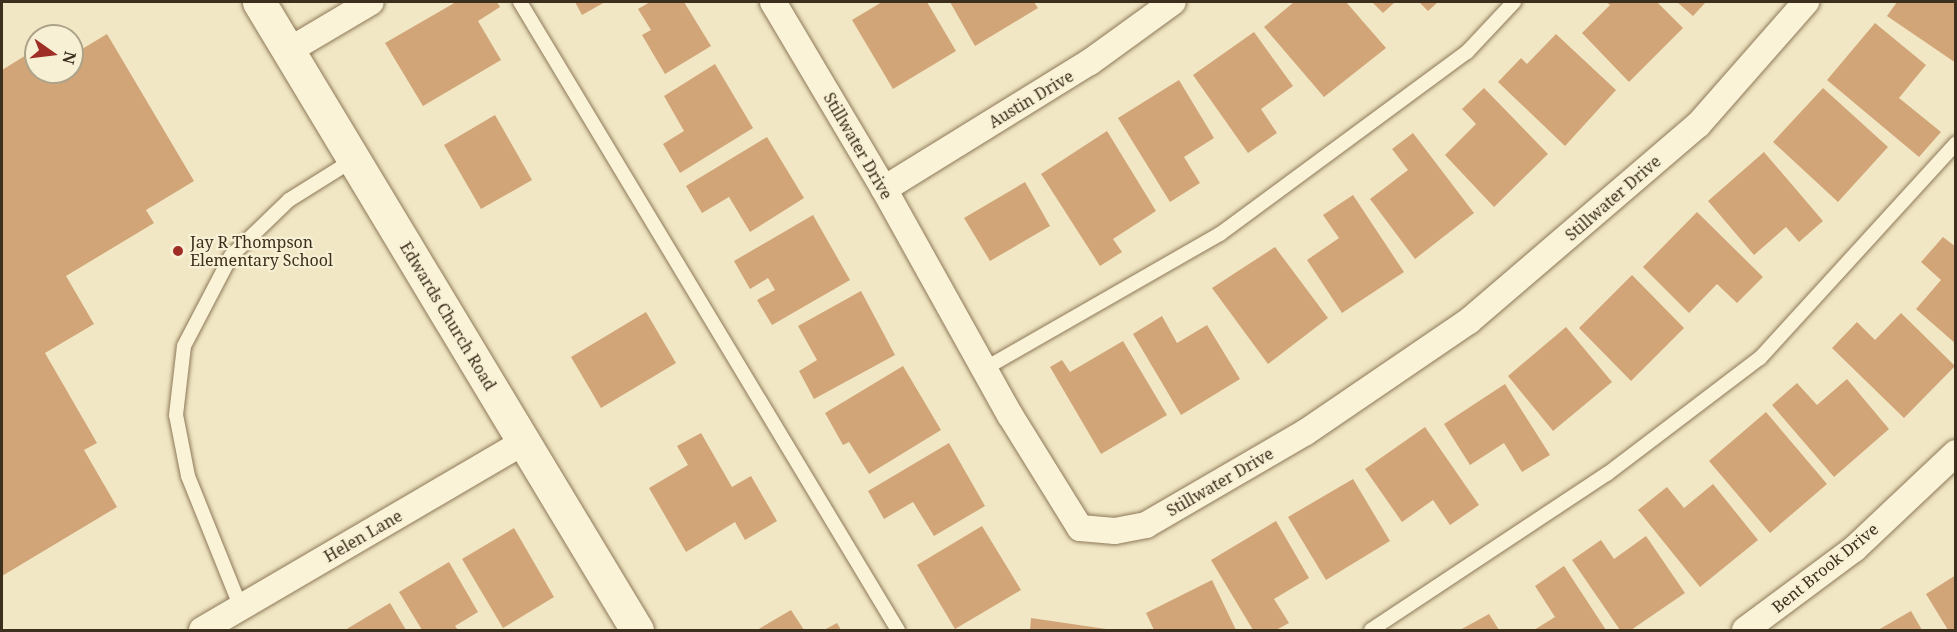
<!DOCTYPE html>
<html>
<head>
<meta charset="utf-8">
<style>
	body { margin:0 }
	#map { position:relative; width:1957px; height:632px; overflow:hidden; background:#f1e7c4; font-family:"Noto Serif",serif }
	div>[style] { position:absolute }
	.building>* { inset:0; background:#d1a578 }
	.roads { filter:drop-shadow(0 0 2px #8d7959) drop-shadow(0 0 2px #8d7959) }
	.lane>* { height:14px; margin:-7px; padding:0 7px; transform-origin:7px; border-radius:7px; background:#fbf3d8 }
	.street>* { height:26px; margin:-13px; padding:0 13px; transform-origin:13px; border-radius:13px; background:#fbf3d8 }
	.secondary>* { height:33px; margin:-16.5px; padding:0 16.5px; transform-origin:16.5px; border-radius:16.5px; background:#fbf3d8 }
	.dots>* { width:16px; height:16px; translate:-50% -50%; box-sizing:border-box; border:3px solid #f8f0d4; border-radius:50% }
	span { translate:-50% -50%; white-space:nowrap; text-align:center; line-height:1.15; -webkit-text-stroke:4.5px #f8f0d4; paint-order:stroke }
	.street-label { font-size:16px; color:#3c2f1e }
	.poi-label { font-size:16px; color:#3c2f1e }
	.left { translate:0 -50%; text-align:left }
	.frame { position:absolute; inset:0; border:3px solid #3c2f1e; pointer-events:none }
	.north { position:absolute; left:24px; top:24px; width:60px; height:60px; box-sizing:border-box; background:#f8f0d4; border:2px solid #ada38b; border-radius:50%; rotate:104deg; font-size:16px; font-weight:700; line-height:24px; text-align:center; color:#3c2f1e }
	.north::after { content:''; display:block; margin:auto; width:21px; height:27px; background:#9f2f26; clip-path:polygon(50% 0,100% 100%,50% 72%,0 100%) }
</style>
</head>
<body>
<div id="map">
	<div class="building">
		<i style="clip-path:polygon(456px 2px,497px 2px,500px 7px,478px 21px,501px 60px,423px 106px,385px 43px)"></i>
		<i style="clip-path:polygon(575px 2px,605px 2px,582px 15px)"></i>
		<i style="clip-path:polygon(650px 2px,684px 2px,711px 46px,665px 74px,642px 35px,651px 30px,638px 9px)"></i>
		<i style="clip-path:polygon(882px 2px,927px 2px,956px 51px,893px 89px,852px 20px)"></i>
		<i style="clip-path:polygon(950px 2px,1034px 2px,1038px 8px,975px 46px)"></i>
		<i style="clip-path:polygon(1294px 2px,1346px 2px,1386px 48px,1324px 97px,1264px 27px)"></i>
		<i style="clip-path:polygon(1372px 2px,1395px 2px,1383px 13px)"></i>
		<i style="clip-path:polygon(1419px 2px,1438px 2px,1428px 11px)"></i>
		<i style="clip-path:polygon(1606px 2px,1657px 2px,1683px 28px,1629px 82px,1582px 33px,1610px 5px)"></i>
		<i style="clip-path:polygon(1677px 2px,1706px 2px,1693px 16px)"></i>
		<i style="clip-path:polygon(1897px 2px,1956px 2px,1956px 63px,1887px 16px)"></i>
		<i style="clip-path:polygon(1875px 23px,1926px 65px,1899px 98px,1941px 132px,1919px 157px,1827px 80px)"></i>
		<i style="clip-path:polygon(1254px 32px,1293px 86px,1261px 109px,1277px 133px,1248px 153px,1193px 75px)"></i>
		<i style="clip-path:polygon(107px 34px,194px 181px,146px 210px,154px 223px,66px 276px,94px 324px,45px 353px,97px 443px,84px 450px,117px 507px,2px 576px,2px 70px,36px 49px,36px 72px,72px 72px,72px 55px)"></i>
		<i style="clip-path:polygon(1556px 34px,1616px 90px,1565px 146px,1498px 82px,1521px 58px,1527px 64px)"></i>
		<i style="clip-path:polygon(715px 64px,753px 128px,680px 173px,663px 144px,684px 131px,664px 96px)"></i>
		<i style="clip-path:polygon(1179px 80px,1214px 138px,1184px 157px,1200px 183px,1170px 202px,1118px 118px)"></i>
		<i style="clip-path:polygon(1484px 88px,1548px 154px,1494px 207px,1445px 155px,1476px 124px,1462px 109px)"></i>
		<i style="clip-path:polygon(1823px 88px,1888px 147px,1838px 202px,1773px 142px)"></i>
		<i style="clip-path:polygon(495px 115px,532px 180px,481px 209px,444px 145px)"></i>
		<i style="clip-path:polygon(1107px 131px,1156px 211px,1113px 239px,1122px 252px,1100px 266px,1041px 174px)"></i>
		<i style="clip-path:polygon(1413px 133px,1474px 213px,1415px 259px,1370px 199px,1408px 170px,1392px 149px)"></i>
		<i style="clip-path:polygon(767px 137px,804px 198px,750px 232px,729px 197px,702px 213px,686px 186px)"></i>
		<i style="clip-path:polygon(1764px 152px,1823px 221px,1799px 242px,1786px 227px,1754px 255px,1708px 201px)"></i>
		<i style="clip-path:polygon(1025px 182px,1050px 226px,990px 261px,964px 218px)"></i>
		<i style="clip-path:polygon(1353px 195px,1404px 272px,1342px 313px,1307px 260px,1339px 238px,1323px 215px)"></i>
		<i style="clip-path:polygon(1697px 212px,1763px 277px,1737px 303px,1717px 284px,1689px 313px,1643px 267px)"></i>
		<i style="clip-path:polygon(813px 215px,850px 280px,772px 325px,757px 300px,775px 290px,768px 278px,750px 289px,734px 261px)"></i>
		<i style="clip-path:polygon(1943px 237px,1956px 247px,1956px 344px,1916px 309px,1941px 280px,1921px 262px)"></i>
		<i style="clip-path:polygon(1275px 247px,1328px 318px,1268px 364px,1212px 288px)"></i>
		<i style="clip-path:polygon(1632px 275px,1684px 328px,1631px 381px,1579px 328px)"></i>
		<i style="clip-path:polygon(861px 291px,895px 355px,814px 399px,799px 371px,817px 360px,798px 326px)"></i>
		<i style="clip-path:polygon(646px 312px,676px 363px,601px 408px,571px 357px)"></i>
		<i style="clip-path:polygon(1901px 313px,1955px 366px,1904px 418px,1832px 348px,1857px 322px,1875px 340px)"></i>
		<i style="clip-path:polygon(1162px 316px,1177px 343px,1207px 325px,1240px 379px,1181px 415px,1133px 334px)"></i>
		<i style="clip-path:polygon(1566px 327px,1612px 382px,1553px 431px,1508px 376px)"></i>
		<i style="clip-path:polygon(1123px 341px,1167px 415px,1101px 454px,1050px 367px,1062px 360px,1070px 372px)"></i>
		<i style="clip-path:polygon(903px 366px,941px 430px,869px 474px,849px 442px,843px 445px,825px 413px)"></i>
		<i style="clip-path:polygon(1847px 379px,1889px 429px,1834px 477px,1772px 405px,1797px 383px,1817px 405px)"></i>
		<i style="clip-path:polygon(1505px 384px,1550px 455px,1522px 472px,1504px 443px,1470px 465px,1444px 424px)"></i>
		<i style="clip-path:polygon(1766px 412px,1827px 484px,1770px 533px,1709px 461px)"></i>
		<i style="clip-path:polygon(1425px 427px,1479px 505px,1450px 525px,1433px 500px,1402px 522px,1365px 469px)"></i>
		<i style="clip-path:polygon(701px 433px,732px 487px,751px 476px,777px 521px,745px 540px,735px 522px,686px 552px,649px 488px,688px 465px,677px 446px)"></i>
		<i style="clip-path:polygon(949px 443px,985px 506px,934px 536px,913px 502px,884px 519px,868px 491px)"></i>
		<i style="clip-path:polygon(1353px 479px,1390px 541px,1326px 580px,1288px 517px)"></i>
		<i style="clip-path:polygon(1713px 484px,1758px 540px,1700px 587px,1638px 510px,1667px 487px,1684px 508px)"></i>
		<i style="clip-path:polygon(1276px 521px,1309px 578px,1274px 599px,1289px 623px,1276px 630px,1253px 630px,1211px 560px)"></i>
		<i style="clip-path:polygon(982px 526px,1021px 590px,955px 629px,917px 565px)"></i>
		<i style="clip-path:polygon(514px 528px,554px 597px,503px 628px,462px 559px)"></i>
		<i style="clip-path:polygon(1646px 536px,1685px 593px,1631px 630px,1620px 630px,1572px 560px,1601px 540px,1614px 559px)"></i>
		<i style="clip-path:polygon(449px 562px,478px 612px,455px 626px,458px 630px,422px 630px,399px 592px)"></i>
		<i style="clip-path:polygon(1564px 566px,1606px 630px,1534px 630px,1555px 617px,1535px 586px)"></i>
		<i style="clip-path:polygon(1956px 575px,1956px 630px,1948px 630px,1926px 594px)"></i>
		<i style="clip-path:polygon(1212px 580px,1236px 630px,1154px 630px,1146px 613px)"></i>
		<i style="clip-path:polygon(390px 603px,406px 630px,345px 630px)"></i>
		<i style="clip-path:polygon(791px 610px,804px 630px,757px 630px)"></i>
		<i style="clip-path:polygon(1911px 611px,1922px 630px,1878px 630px)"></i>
		<i style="clip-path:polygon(1489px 614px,1499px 630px,1460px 630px)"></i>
		<i style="clip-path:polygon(1031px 618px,1106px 629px,1106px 630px,1030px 630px)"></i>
		<i style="clip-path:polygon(837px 623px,841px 630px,824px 630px)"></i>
	</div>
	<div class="roads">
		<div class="lane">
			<i style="left:520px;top:2px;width:733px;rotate:58.96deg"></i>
			<i style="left:984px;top:369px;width:272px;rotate:-29.8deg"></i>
			<i style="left:1220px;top:234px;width:307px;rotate:-36.4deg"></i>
			<i style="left:1467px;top:52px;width:69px;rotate:-46.8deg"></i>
			<i style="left:241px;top:608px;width:142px;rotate:-111.9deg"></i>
			<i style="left:188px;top:476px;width:62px;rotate:-101.1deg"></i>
			<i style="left:176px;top:415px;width:69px;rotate:-83.4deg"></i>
			<i style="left:184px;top:346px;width:102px;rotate:-62.4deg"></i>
			<i style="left:231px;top:256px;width:81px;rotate:-44deg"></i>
			<i style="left:289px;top:200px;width:75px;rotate:-32deg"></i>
			<i style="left:1371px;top:630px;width:283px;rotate:-33.5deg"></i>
			<i style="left:1607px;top:474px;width:192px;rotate:-37.2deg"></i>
			<i style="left:1760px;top:358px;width:291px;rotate:-47.6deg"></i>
		</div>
		<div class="street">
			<i style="left:773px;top:2px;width:217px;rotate:59.3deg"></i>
			<i style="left:884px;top:189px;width:259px;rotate:60.9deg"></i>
			<i style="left:1010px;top:415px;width:133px;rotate:58.2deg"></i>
			<i style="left:1080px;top:528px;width:35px;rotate:5deg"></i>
			<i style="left:1115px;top:531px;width:32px;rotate:-11deg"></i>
			<i style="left:1146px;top:525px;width:185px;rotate:-30.2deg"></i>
			<i style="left:1306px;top:432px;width:197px;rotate:-34.3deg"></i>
			<i style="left:1469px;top:321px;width:301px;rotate:-40.6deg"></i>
			<i style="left:1698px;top:125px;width:164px;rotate:-48.7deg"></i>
			<i style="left:288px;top:51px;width:96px;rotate:-30.6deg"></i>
			<i style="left:884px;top:189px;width:242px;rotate:-31.7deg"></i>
			<i style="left:1090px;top:62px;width:102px;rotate:-35.9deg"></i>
			<i style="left:202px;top:630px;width:373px;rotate:-30.3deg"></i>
			<i style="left:1745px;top:630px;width:136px;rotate:-36.6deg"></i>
			<i style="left:1854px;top:549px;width:140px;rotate:-43.3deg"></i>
		</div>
		<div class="secondary">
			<i style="left:259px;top:2px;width:733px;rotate:58.96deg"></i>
		</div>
	</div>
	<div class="dots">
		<i style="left:178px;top:251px;background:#9f2f26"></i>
	</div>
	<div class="street-label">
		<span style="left:1031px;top:99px;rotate:-31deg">Austin Drive</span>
		<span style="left:858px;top:146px;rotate:60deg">Stillwater Drive</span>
		<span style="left:1613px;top:198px;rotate:-41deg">Stillwater Drive</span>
		<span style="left:448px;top:316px;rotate:59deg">Edwards Church Road</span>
		<span style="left:1220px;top:482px;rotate:-30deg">Stillwater Drive</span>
		<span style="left:363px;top:536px;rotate:-30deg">Helen Lane</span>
		<span style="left:1825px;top:568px;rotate:-39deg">Bent Brook Drive</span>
	</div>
	<div class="poi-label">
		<span class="left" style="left:190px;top:251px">Jay R Thompson<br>Elementary School</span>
	</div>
	<div class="frame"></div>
	<div class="north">N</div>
</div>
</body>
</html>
